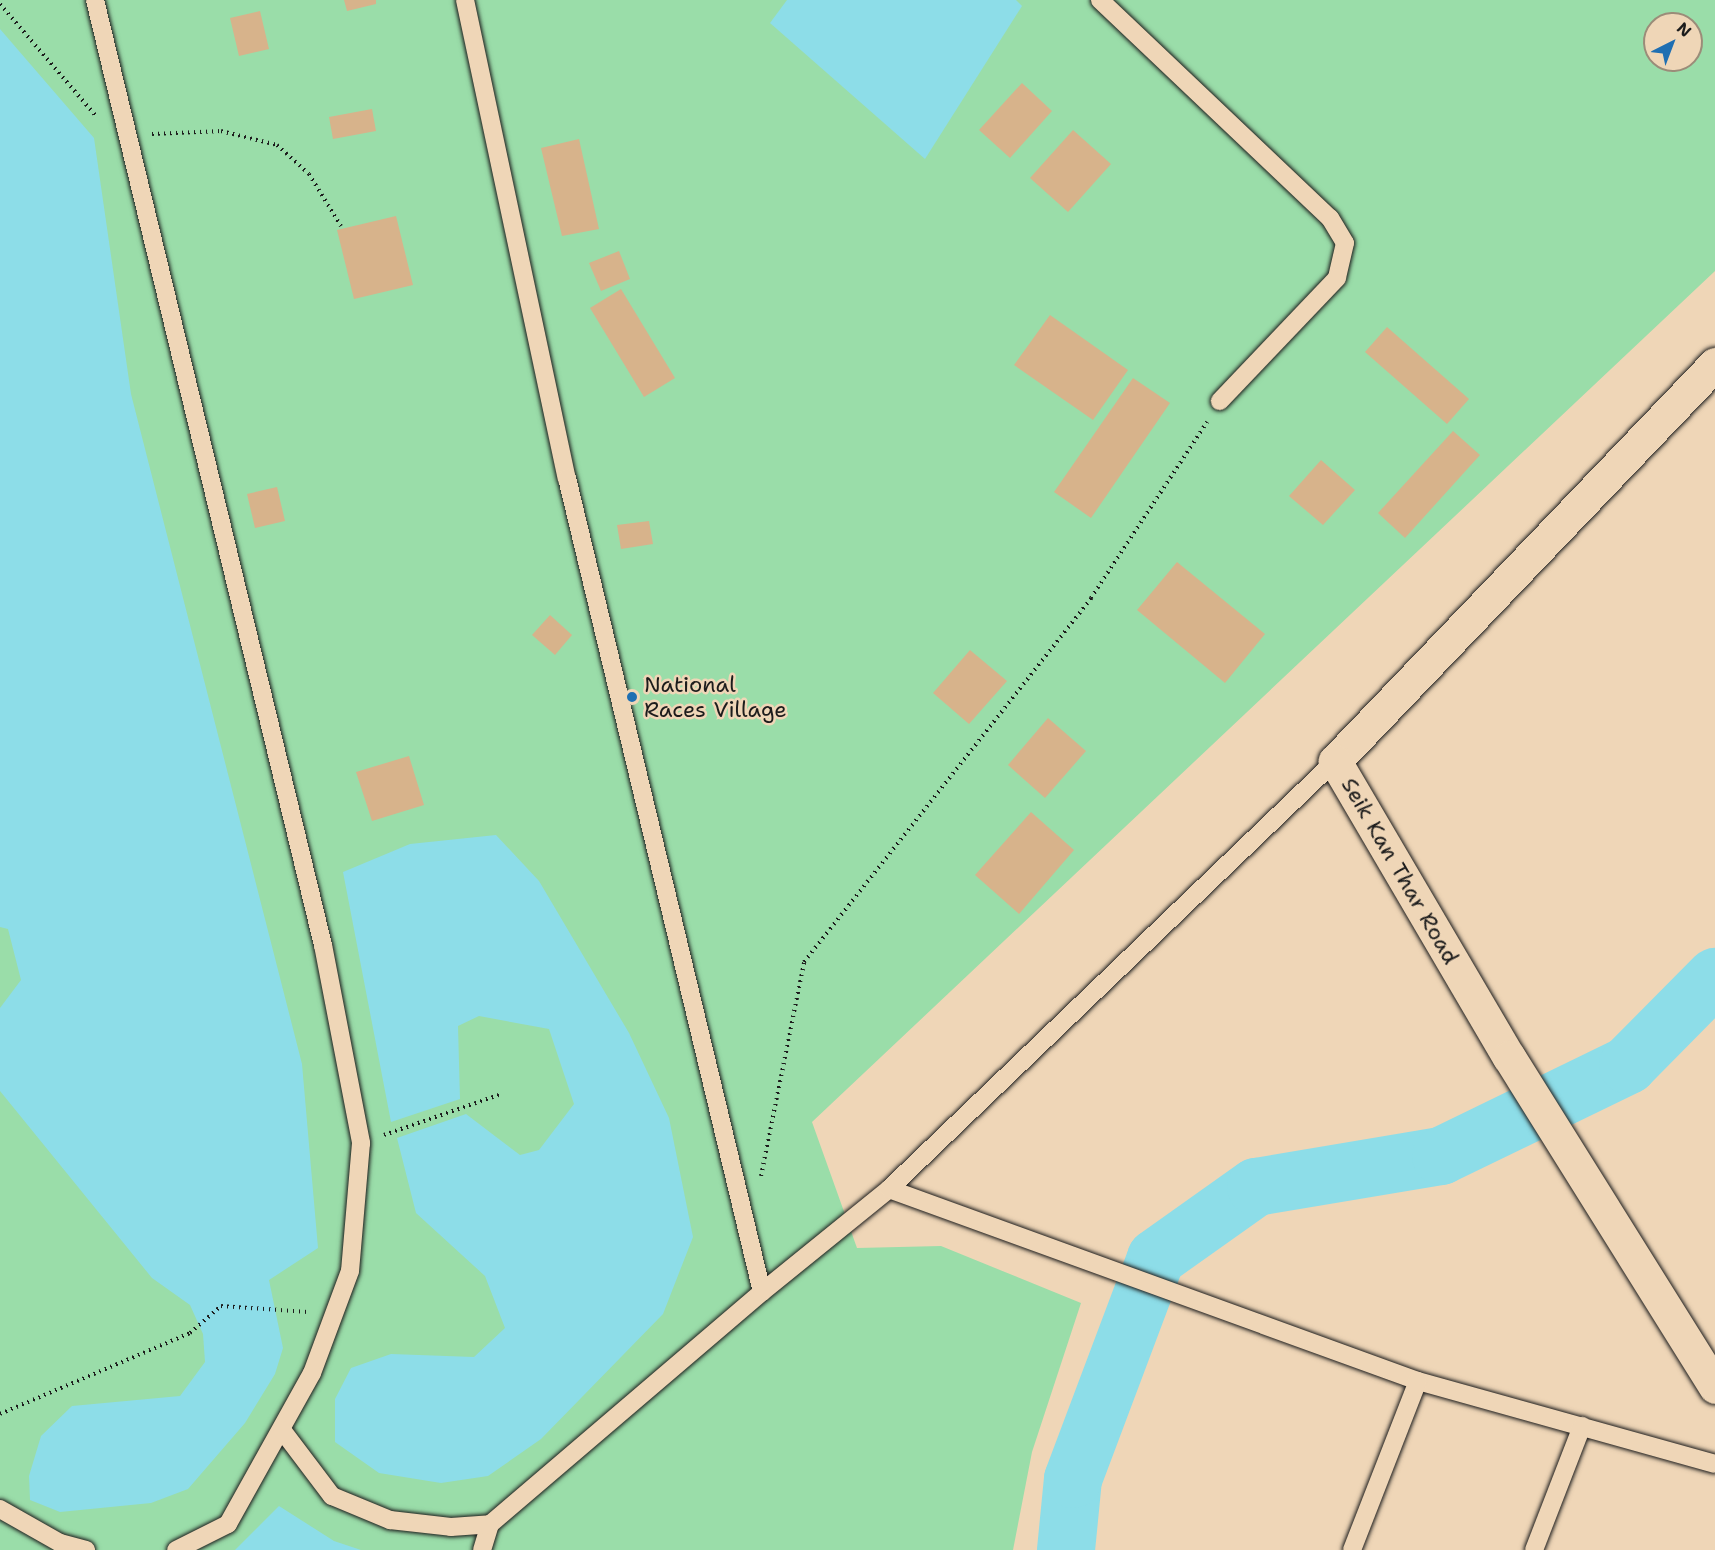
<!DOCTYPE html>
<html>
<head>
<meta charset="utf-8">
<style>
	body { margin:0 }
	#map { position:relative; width:1715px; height:1550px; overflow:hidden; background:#efd6b7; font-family:"Shantell Sans",sans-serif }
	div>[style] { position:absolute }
	.green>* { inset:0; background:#9adda9 }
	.water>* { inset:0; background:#8ddde8 }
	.river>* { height:58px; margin:-29px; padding:0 29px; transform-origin:29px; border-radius:29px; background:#8ddde8 }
	.building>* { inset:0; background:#d7b38b }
	.path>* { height:4px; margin-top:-2px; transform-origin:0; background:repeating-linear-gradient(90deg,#1c1c1c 0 1.5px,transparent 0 6px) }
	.roads { filter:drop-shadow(0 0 2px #1c1c1c) drop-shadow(0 0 2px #1c1c1c) }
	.service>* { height:18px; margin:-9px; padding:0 9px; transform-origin:9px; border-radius:9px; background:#efd6b7 }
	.tertiary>* { height:33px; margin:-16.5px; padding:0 16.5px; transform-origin:16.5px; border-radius:16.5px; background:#efd6b7 }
	.dots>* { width:16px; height:16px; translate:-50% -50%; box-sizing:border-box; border:3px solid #efd6b7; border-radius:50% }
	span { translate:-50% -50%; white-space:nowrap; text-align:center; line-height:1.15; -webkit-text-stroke:5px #efd6b7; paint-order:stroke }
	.poi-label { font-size:22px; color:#1c1c1c }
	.left { translate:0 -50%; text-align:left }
	.street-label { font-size:22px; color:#1c1c1c }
	.north { position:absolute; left:1643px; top:12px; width:60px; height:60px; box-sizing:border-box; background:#efd6b7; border:2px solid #9b8c79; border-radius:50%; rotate:42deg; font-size:16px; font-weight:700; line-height:24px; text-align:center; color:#1c1c1c }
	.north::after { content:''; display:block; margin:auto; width:21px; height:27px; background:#1f6fb2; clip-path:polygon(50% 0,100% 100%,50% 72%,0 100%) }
</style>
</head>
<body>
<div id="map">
	<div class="green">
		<i style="clip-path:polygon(evenodd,0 0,1715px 0,1715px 271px,812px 1122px,857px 1248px,941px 1246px,1081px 1303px,1032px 1452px,1013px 1550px,0 1550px,0 0,1655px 24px,1691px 24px,1691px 60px,1655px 60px,1655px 24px)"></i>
	</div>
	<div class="water">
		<i style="clip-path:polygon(787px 0,1016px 0,1022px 6px,925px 159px,770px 23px)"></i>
		<i style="clip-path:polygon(0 29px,94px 138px,131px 394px,302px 1064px,318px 1248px,269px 1280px,283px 1348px,275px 1374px,245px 1423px,188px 1489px,151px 1503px,60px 1512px,30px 1500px,29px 1476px,41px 1436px,72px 1406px,180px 1396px,205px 1362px,203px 1334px,190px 1305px,152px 1278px,0 1091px,0 1008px,21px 980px,8px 929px,0 927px)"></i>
		<i style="clip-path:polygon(496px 835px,539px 881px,629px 1033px,669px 1118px,693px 1237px,663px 1314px,541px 1439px,488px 1476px,441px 1483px,379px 1473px,335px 1442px,335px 1399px,351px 1368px,391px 1354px,474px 1357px,505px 1328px,485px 1276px,416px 1213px,397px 1138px,466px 1114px,520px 1155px,539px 1150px,574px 1104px,549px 1029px,479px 1016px,458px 1026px,460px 1099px,391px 1122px,343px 872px,410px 844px)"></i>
		<i style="clip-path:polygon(279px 1506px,334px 1541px,361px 1550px,235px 1550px)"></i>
	</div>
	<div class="river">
		<i style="left:1066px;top:1550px;width:71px;rotate:-84.4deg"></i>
		<i style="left:1073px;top:1479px;width:236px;rotate:-69.4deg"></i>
		<i style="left:1156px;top:1258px;width:123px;rotate:-35.4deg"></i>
		<i style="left:1256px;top:1187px;width:188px;rotate:-9.5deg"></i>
		<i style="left:1441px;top:1156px;width:208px;rotate:-25.9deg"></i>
		<i style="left:1628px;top:1065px;width:124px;rotate:-45.3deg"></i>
	</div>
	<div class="building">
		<i style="clip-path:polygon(344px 0,376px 0,376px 4px,347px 11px)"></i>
		<i style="clip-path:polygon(260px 11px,269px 49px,239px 56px,230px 18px)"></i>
		<i style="clip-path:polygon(1022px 83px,1052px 111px,1010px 158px,979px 130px)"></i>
		<i style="clip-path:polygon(372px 109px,376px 131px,333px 139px,329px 117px)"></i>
		<i style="clip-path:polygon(1073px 130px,1111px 164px,1068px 212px,1030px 178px)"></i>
		<i style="clip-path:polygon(579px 139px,599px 229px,562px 236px,541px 148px)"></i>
		<i style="clip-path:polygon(396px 216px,413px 285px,354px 299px,337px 230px)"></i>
		<i style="clip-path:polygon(619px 251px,630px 279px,601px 291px,589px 263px)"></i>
		<i style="clip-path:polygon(621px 289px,675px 378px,644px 397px,590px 308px)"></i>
		<i style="clip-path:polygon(1050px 315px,1128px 370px,1093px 420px,1014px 365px)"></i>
		<i style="clip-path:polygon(1387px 327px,1469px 399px,1447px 424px,1365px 352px)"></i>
		<i style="clip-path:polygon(1133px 378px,1170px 403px,1091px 518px,1054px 492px)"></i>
		<i style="clip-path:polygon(1453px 431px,1480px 455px,1405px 538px,1378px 513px)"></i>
		<i style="clip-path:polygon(1321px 460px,1355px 490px,1323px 525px,1289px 496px)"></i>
		<i style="clip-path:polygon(277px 487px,285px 521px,255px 528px,247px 494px)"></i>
		<i style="clip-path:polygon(649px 521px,653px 544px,621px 549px,617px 525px)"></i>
		<i style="clip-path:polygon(1177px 562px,1265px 634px,1225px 683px,1137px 610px)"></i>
		<i style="clip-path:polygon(550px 615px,572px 635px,555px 655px,532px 635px)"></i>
		<i style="clip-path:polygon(970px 650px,1007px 681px,969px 724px,933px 693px)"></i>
		<i style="clip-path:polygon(1048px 718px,1086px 751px,1045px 798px,1008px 765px)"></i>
		<i style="clip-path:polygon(409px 756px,424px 805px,372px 821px,356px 772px)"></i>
		<i style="clip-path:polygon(1031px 812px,1074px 850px,1019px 914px,975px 875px)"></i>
	</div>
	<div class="path">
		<i style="left:0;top:4px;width:146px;rotate:49.4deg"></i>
		<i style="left:152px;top:134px;width:69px;rotate:-2.5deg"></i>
		<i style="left:221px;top:131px;width:58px;rotate:14deg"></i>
		<i style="left:277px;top:145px;width:43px;rotate:42.2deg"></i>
		<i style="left:309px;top:174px;width:61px;rotate:58.4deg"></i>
		<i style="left:384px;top:1135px;width:124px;rotate:-19.3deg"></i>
		<i style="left:761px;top:1176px;width:218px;rotate:-78.6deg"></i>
		<i style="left:804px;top:962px;width:464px;rotate:-51.7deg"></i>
		<i style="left:1091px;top:598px;width:211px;rotate:-56.6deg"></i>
		<i style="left:0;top:1414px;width:207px;rotate:-23.1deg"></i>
		<i style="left:190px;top:1333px;width:41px;rotate:-41.1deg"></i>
		<i style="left:221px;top:1306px;width:87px;rotate:3.9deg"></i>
	</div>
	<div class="roads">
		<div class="service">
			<i style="left:95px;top:0;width:972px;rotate:76.44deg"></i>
			<i style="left:323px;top:945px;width:202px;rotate:79.1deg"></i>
			<i style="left:361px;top:1143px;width:128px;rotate:94.9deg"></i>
			<i style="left:350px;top:1271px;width:109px;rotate:110.4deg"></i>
			<i style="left:312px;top:1373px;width:173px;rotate:119.1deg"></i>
			<i style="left:228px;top:1524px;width:58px;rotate:153.4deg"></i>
			<i style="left:465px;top:0;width:489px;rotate:78deg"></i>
			<i style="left:567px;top:478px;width:837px;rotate:76.53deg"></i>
			<i style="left:762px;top:1292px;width:358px;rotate:139.5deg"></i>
			<i style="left:490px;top:1524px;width:27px;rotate:107deg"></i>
			<i style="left:1100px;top:0;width:317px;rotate:43.5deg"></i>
			<i style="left:1330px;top:218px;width:29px;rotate:59deg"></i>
			<i style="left:1345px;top:243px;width:36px;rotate:103deg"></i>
			<i style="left:1337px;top:278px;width:170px;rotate:133.6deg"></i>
			<i style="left:889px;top:1189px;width:563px;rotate:19.95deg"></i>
			<i style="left:1418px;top:1381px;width:308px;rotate:15.6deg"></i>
			<i style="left:762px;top:1292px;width:164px;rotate:-39deg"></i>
			<i style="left:889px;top:1189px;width:618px;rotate:-43.82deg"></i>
			<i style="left:282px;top:1430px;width:83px;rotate:52.9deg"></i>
			<i style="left:332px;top:1496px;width:63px;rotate:22.5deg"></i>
			<i style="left:390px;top:1520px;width:61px;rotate:6.5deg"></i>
			<i style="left:451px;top:1527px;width:39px;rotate:-4deg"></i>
			<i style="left:0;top:1509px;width:69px;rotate:29.5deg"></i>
			<i style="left:60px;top:1543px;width:27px;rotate:15deg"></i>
			<i style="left:1352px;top:1550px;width:181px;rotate:-68.7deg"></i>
			<i style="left:1534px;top:1550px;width:133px;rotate:-68.8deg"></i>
		</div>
		<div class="tertiary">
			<i style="left:1715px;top:364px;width:550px;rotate:133.75deg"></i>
			<i style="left:1335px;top:761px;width:343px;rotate:59.6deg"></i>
			<i style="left:1509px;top:1057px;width:389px;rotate:58deg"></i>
		</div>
	</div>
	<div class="dots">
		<i style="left:632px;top:697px;background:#1f6fb2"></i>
	</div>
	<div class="poi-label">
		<span class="left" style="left:644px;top:697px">National<br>Races Village</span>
	</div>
	<div class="street-label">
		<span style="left:1400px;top:871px;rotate:60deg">Seik Kan Thar Road</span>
	</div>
	<div class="north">N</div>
</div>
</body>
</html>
